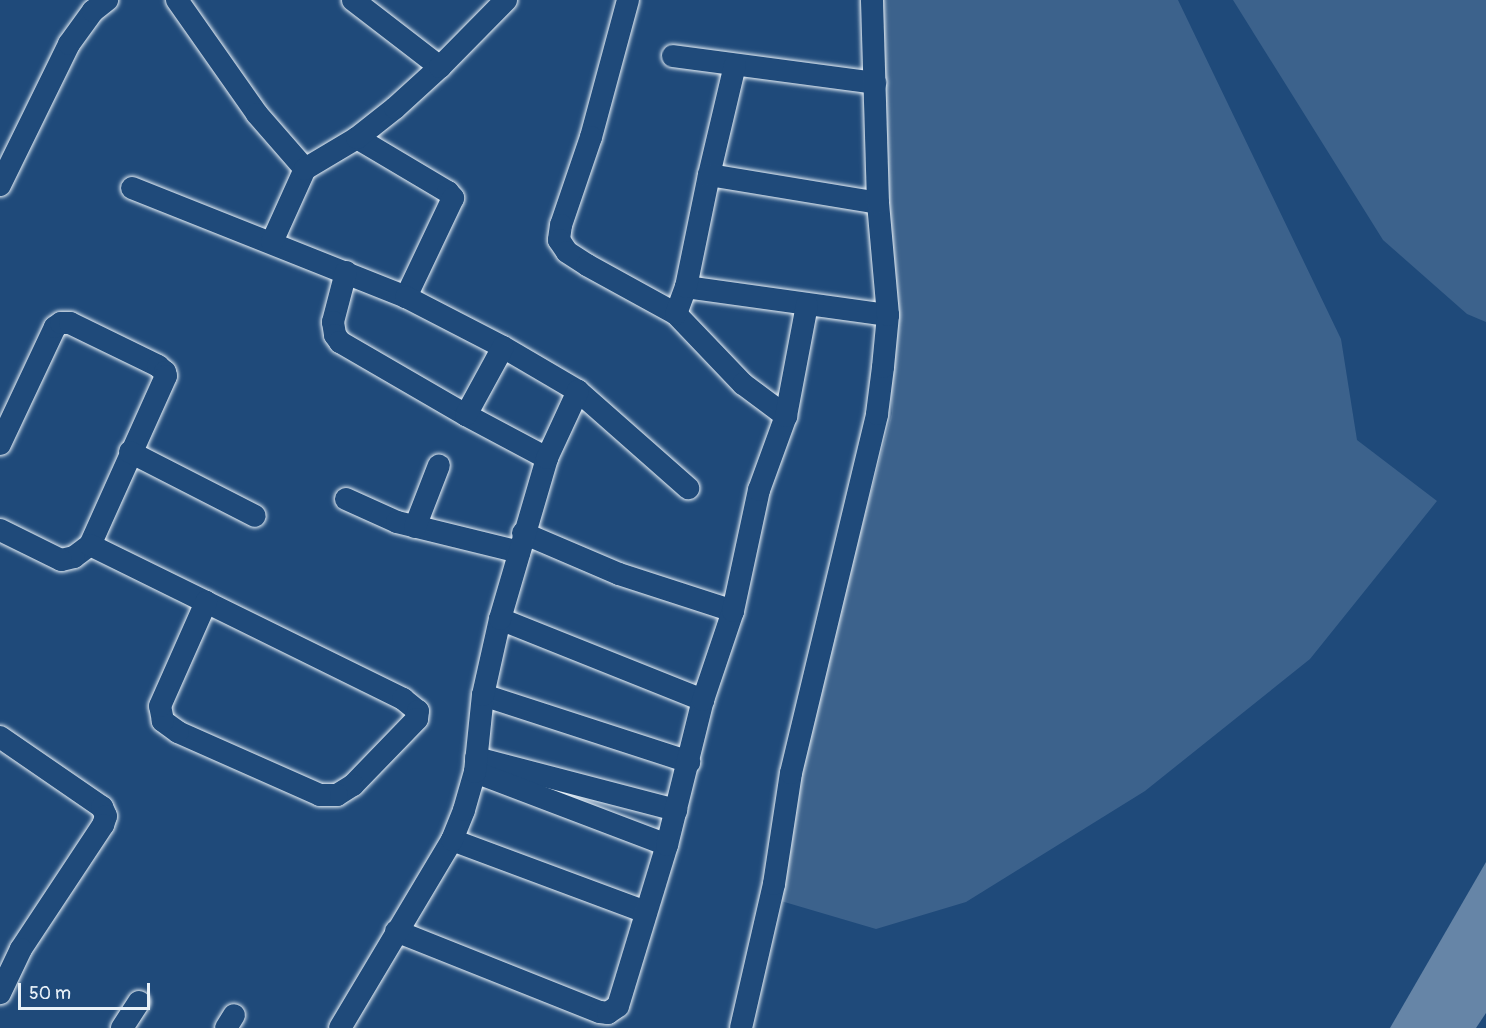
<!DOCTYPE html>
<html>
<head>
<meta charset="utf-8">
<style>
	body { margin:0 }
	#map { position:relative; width:1486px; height:1028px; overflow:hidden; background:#1f4a7a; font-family:Pangolin,sans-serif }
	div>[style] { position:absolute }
	.green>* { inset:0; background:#3c628c }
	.water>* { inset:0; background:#6685a7 }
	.roads { filter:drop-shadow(0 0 2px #e8f1f8) drop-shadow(0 0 2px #e8f1f8) }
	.minor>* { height:22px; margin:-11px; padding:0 11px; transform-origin:11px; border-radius:11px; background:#1f4a7a }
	span { translate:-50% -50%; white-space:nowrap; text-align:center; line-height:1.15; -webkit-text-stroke:6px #1f4a7a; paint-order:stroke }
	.scale { position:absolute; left:18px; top:983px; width:132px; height:27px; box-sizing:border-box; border:3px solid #e8f1f8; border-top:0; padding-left:8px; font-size:18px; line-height:21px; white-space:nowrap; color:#e8f1f8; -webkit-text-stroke:4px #1f4a7a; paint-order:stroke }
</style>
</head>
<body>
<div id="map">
	<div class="green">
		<i style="clip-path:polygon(869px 0,1178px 0,1341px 339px,1357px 440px,1437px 501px,1310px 659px,1145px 791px,966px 902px,876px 929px,764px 896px,892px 413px)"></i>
		<i style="clip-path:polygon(1233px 0,1486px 0,1486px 322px,1467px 314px,1383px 240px)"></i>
	</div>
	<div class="water">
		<i style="clip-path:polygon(1486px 862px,1486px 1013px,1476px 1028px,1390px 1028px)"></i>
	</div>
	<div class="roads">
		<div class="minor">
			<i style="left:177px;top:0;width:139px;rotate:54.9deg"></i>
			<i style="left:257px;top:114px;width:73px;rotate:48.9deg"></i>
			<i style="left:353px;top:0;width:110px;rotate:37.6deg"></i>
			<i style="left:628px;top:0;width:142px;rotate:105.1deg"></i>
			<i style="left:591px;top:137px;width:93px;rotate:108.8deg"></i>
			<i style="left:561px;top:225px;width:15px;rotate:98deg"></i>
			<i style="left:559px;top:240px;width:14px;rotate:56deg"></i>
			<i style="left:567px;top:252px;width:24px;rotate:33deg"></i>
			<i style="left:587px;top:265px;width:102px;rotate:28.8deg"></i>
			<i style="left:676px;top:314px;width:97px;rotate:46.3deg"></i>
			<i style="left:743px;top:384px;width:54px;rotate:36.7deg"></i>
			<i style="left:673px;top:56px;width:204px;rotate:7.6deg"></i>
			<i style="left:357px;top:138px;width:106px;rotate:30.7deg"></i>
			<i style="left:448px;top:192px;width:8px;rotate:50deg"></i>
			<i style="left:453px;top:198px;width:110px;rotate:115.4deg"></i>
			<i style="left:709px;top:175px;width:113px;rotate:-76.7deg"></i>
			<i style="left:0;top:185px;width:157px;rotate:-63.9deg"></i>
			<i style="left:69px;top:44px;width:41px;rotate:-54deg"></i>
			<i style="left:93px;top:11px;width:18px;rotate:-38deg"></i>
			<i style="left:132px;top:188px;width:295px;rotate:21.7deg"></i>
			<i style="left:406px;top:297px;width:109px;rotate:27.3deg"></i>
			<i style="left:503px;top:347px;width:87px;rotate:30.4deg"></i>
			<i style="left:578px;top:391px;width:147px;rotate:41.4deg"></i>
			<i style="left:272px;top:242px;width:80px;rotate:-65.7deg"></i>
			<i style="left:305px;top:169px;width:61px;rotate:-30.8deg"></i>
			<i style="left:357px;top:138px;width:48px;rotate:-38.3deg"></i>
			<i style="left:395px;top:108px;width:61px;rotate:-42.3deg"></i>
			<i style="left:440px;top:67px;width:94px;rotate:-45.4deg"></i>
			<i style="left:346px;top:272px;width:52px;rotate:104.6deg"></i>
			<i style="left:333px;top:322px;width:13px;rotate:81deg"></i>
			<i style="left:335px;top:335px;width:9px;rotate:54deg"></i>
			<i style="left:340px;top:342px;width:146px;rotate:30.1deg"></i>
			<i style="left:466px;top:415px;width:92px;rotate:28deg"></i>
			<i style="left:686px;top:287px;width:204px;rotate:7.9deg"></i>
			<i style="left:676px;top:314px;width:29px;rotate:-70deg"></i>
			<i style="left:686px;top:287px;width:114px;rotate:-78.4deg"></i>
			<i style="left:709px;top:175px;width:171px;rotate:9.4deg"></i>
			<i style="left:466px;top:415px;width:77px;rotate:-61.4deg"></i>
			<i style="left:0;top:444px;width:129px;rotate:-64.8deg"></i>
			<i style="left:55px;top:327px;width:7px;rotate:-34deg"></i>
			<i style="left:61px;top:323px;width:9px"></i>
			<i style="left:70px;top:323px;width:98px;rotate:26deg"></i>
			<i style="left:158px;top:366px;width:9px;rotate:41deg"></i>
			<i style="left:165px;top:372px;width:4px;rotate:76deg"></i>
			<i style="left:166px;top:376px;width:185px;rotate:114.2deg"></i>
			<i style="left:90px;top:545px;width:20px;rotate:143deg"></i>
			<i style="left:74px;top:557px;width:13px;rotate:167deg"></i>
			<i style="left:61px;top:560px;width:68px;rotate:-153.8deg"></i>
			<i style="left:130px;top:452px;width:140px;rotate:27.1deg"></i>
			<i style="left:346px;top:499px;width:56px;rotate:24.3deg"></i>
			<i style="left:397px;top:522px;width:126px;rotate:13.8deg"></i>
			<i style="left:415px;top:527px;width:66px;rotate:-68.8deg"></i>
			<i style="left:523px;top:533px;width:104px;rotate:23.1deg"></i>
			<i style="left:619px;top:574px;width:120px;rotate:18deg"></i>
			<i style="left:90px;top:545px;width:129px;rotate:26.2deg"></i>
			<i style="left:206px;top:602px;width:220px;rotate:26.2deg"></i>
			<i style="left:403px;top:699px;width:19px;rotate:39deg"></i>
			<i style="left:418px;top:711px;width:8px;rotate:97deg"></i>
			<i style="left:417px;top:719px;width:92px;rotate:134.1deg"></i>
			<i style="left:353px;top:785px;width:19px;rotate:148deg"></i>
			<i style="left:337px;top:795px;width:17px;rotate:180deg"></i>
			<i style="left:320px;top:795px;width:155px;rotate:-156.1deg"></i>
			<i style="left:178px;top:732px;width:19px;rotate:-144deg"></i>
			<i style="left:163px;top:721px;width:15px;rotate:-101deg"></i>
			<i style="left:160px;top:706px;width:114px;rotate:-66.1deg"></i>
			<i style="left:500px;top:619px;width:219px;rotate:21.8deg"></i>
			<i style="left:483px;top:695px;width:217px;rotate:18deg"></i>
			<i style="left:0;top:737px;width:124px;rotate:34.5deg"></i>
			<i style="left:102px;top:807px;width:10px;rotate:66deg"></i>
			<i style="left:106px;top:816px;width:9px;rotate:108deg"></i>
			<i style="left:103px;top:825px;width:149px;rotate:123.5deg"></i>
			<i style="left:21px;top:949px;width:49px;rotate:115.5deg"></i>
			<i style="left:476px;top:758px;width:207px;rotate:14.6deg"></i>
			<i style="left:475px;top:772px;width:205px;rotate:20.8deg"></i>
			<i style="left:452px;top:840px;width:207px;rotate:20.4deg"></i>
			<i style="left:396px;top:931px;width:219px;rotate:21.7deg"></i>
			<i style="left:600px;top:1012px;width:8px;rotate:7deg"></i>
			<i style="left:608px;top:1013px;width:12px;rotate:-35deg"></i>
			<i style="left:618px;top:1006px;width:168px;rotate:-73.1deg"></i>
			<i style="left:667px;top:845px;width:149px;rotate:-76.1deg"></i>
			<i style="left:703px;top:700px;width:94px;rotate:-71.4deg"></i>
			<i style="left:733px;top:611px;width:124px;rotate:-77.9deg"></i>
			<i style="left:759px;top:490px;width:79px;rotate:-70deg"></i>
			<i style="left:786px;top:416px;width:113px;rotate:-79.3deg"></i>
			<i style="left:122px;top:1028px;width:31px;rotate:-57deg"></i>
			<i style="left:226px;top:1028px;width:15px;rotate:-58deg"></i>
			<i style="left:340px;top:1028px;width:219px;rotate:-59.2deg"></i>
			<i style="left:452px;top:840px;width:32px;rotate:-68deg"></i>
			<i style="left:464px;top:810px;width:40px;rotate:-74deg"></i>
			<i style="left:475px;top:772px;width:77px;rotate:-84.1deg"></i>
			<i style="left:483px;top:695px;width:78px;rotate:-77.4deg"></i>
			<i style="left:500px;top:619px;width:168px;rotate:-73.7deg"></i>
			<i style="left:547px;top:458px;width:74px;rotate:-65.2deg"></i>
			<i style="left:741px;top:1028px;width:148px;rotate:-77.1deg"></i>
			<i style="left:774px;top:884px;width:112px;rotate:-81.3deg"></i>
			<i style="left:791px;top:773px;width:369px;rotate:-76.5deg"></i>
			<i style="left:877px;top:414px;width:47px;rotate:-82.7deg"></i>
			<i style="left:883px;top:367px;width:52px;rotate:-84.5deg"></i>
			<i style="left:888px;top:315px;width:112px;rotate:-95.1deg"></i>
			<i style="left:878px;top:203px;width:203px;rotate:-91.7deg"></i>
		</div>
	</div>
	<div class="scale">50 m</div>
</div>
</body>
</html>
